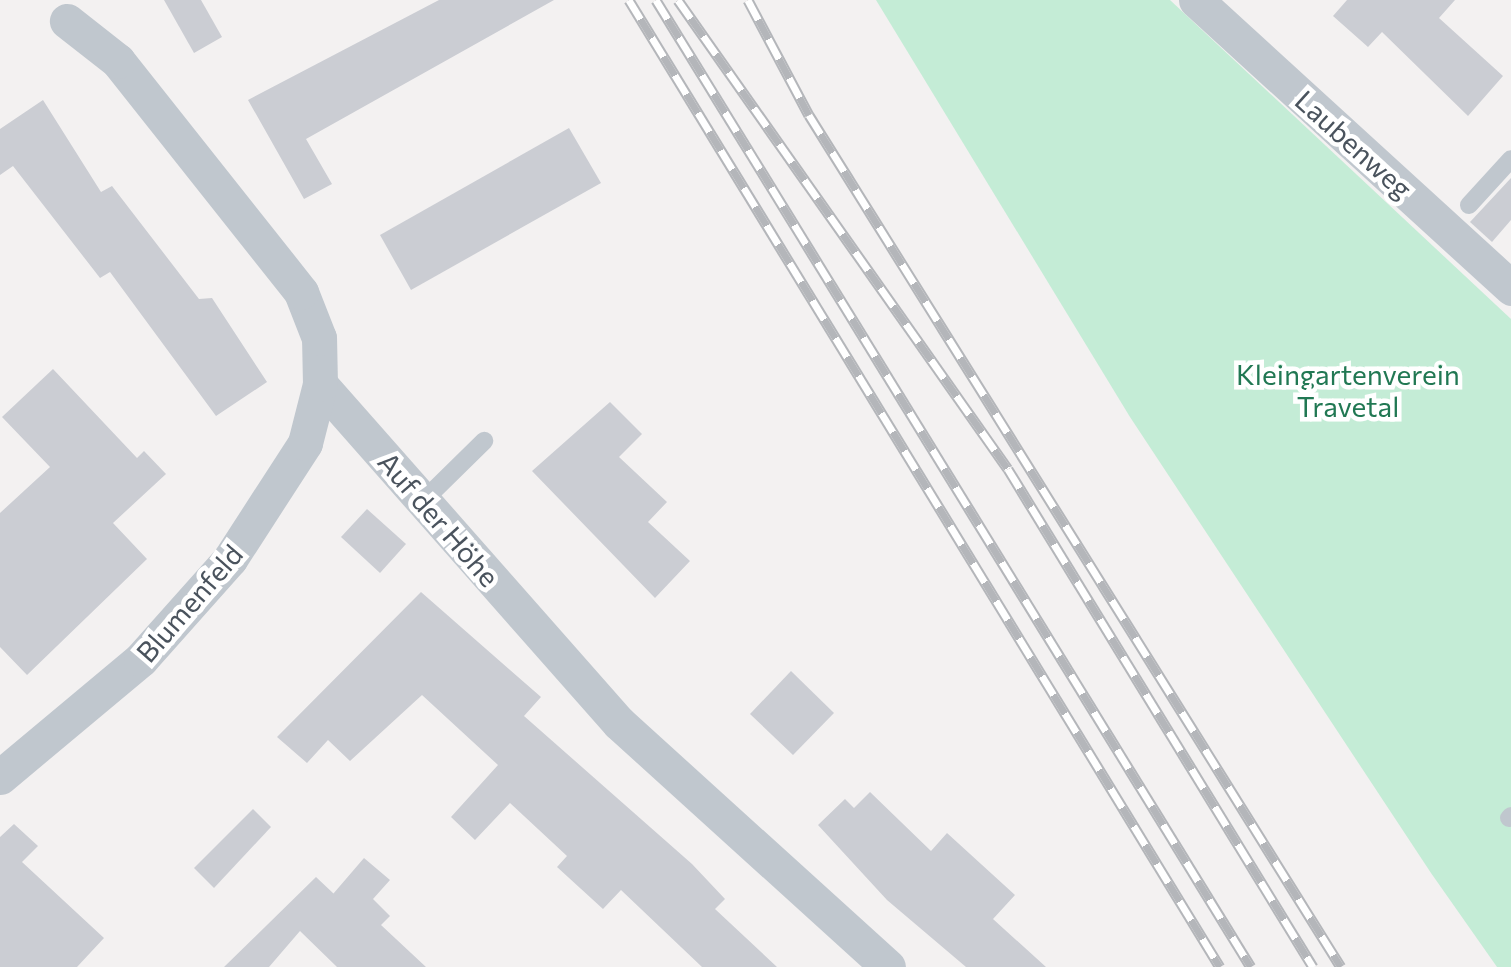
<!DOCTYPE html>
<html>
<head>
<meta charset="utf-8">
<style>
	body { margin:0 }
	#map { position:relative; width:1511px; height:967px; overflow:hidden; background:#f3f1f1; font-family:Commissioner,sans-serif }
	div>[style] { position:absolute }
	.green>* { inset:0; background:#c4ecd6 }
	.building>* { inset:0; background:#cbcdd3 }
	.service>* { height:18px; margin:-9px; padding:0 9px; transform-origin:9px; border-radius:9px; background:#c0c7ce }
	.minor>* { height:35px; margin:-17.5px; padding:0 17.5px; transform-origin:17.5px; border-radius:17.5px; background:#c0c7ce }
	.rail>* { height:11px; margin-top:-5.5px; transform-origin:0; background:repeating-linear-gradient(90deg,#fff 0 22px,#b4b6ba 0 44px); box-sizing:border-box; border-block:2px solid #b4b6ba }
	span { translate:-50% -50%; white-space:nowrap; text-align:center; line-height:1.15; -webkit-text-stroke:9px #fff; paint-order:stroke }
	.street-label { font-size:28px; color:#4a535d }
	.park-label { font-size:28px; color:#217853 }
</style>
</head>
<body>
<div id="map">
	<div class="green">
		<i style="clip-path:polygon(876px 0,1170px 0,1511px 319px,1511px 967px,1497px 967px,1431px 873px,1130px 417px)"></i>
	</div>
	<div class="building">
		<i style="clip-path:polygon(164px 0,201px 0,222px 37px,194px 53px)"></i>
		<i style="clip-path:polygon(439px 0,554px 0,306px 139px,332px 184px,304px 199px,248px 100px)"></i>
		<i style="clip-path:polygon(1347px 0,1455px 0,1439px 18px,1503px 76px,1468px 116px,1382px 32px,1368px 47px,1333px 16px)"></i>
		<i style="clip-path:polygon(43px 100px,101px 192px,112px 186px,199px 299px,212px 298px,267px 382px,216px 416px,110px 272px,100px 278px,13px 166px,0 175px,0 129px)"></i>
		<i style="clip-path:polygon(569px 128px,601px 183px,411px 290px,380px 235px)"></i>
		<i style="clip-path:polygon(1511px 178px,1511px 220px,1492px 242px,1470px 222px)"></i>
		<i style="clip-path:polygon(53px 369px,137px 458px,144px 451px,166px 474px,113px 523px,147px 559px,27px 675px,0 647px,0 513px,50px 467px,2px 417px)"></i>
		<i style="clip-path:polygon(610px 402px,642px 434px,619px 457px,667px 502px,648px 522px,690px 561px,655px 598px,532px 471px)"></i>
		<i style="clip-path:polygon(367px 509px,406px 544px,380px 573px,341px 537px)"></i>
		<i style="clip-path:polygon(421px 592px,541px 697px,524px 716px,692px 864px,725px 899px,715px 909px,777px 967px,702px 967px,621px 890px,603px 909px,557px 867px,567px 856px,510px 803px,475px 840px,451px 817px,498px 765px,422px 695px,350px 761px,328px 740px,307px 763px,277px 737px)"></i>
		<i style="clip-path:polygon(791px 671px,834px 713px,793px 755px,750px 714px)"></i>
		<i style="clip-path:polygon(870px 792px,931px 851px,947px 833px,1015px 895px,993px 919px,1046px 967px,966px 967px,887px 900px,818px 825px,845px 799px,854px 808px)"></i>
		<i style="clip-path:polygon(253px 809px,271px 827px,214px 888px,194px 868px)"></i>
		<i style="clip-path:polygon(14px 824px,38px 846px,22px 862px,104px 938px,77px 967px,0 967px,0 837px)"></i>
		<i style="clip-path:polygon(364px 858px,390px 880px,373px 899px,390px 916px,381px 925px,426px 967px,337px 967px,300px 931px,269px 967px,224px 967px,316px 877px,334px 894px,321px 908px)"></i>
	</div>
	<div class="service">
		<i style="left:1469px;top:205px;width:62px;rotate:-47.6deg"></i>
		<i style="left:423px;top:501px;width:86px;rotate:-44.5deg"></i>
		<i style="left:1509px;top:818px;width:3px;rotate:-45deg"></i>
	</div>
	<div class="minor">
		<i style="left:1196px;top:0;width:427px;rotate:42.4deg"></i>
		<i style="left:320px;top:384px;width:452px;rotate:48.6deg"></i>
		<i style="left:619px;top:723px;width:363px;rotate:42.2deg"></i>
		<i style="left:0;top:777px;width:184px;rotate:-39.9deg"></i>
		<i style="left:141px;top:659px;width:134px;rotate:-48.3deg"></i>
		<i style="left:230px;top:559px;width:138px;rotate:-57.1deg"></i>
		<i style="left:305px;top:443px;width:61px;rotate:-75.7deg"></i>
		<i style="left:320px;top:384px;width:46px;rotate:-91.2deg"></i>
		<i style="left:319px;top:338px;width:49px;rotate:-111.4deg"></i>
		<i style="left:301px;top:292px;width:295px;rotate:-128.4deg"></i>
		<i style="left:118px;top:61px;width:65px;rotate:-141.9deg"></i>
	</div>
	<div class="rail">
		<i style="left:629px;top:0;width:1133px;rotate:58.57deg"></i>
		<i style="left:656px;top:0;width:1135px;rotate:58.4deg"></i>
		<i style="left:678px;top:0;width:573px;rotate:54.87deg"></i>
		<i style="left:1008px;top:469px;width:584px;rotate:58.51deg"></i>
		<i style="left:748px;top:0;width:130px;rotate:62.1deg"></i>
		<i style="left:809px;top:115px;width:1004px;rotate:58.02deg"></i>
	</div>
	<div class="street-label">
		<span style="left:1354px;top:144px;rotate:42deg">Laubenweg</span>
		<span style="left:439px;top:519px;rotate:49deg">Auf der Höhe</span>
		<span style="left:189px;top:603px;rotate:-49deg">Blumenfeld</span>
	</div>
	<div class="park-label">
		<span style="left:1348px;top:390px">Kleingartenverein<br>Travetal</span>
	</div>
</div>
</body>
</html>
